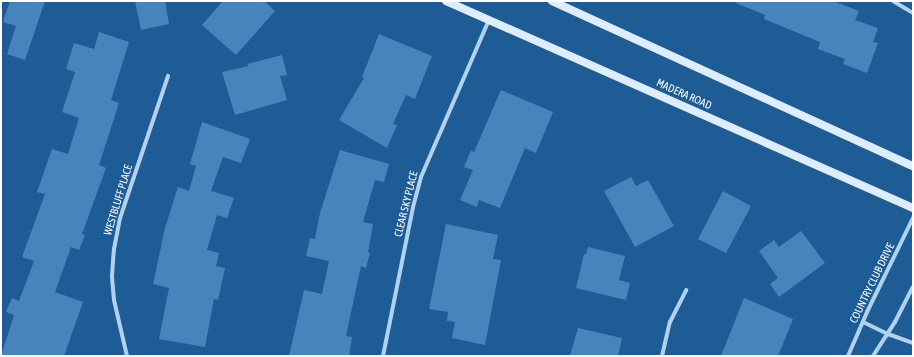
<!DOCTYPE html>
<html>
<head>
<meta charset="utf-8">
<style>
	body { margin:0 }
	#map { position:relative; width:914px; height:357px; overflow:hidden; background:#1e5c95; font-family:"Asap Condensed",sans-serif }
	div>[style] { position:absolute }
	.building>* { inset:0; background:#4685bc }
	.minor>* { height:4px; margin:-2px; padding:0 2px; transform-origin:2px; border-radius:2px; background:#b1d2ef }
	.secondary>* { height:8px; margin:-4px; padding:0 4px; transform-origin:4px; border-radius:4px; background:#deedfb }
	span { translate:-50% -50%; white-space:nowrap; text-align:center; line-height:1.15; -webkit-text-stroke:3.5px #1e5c95; paint-order:stroke }
	.street-label { font-size:11px; color:#fff }
	.frame { position:absolute; inset:0; border:2px solid #fff; pointer-events:none }
</style>
</head>
<body>
<div id="map">
	<div class="building">
		<i style="clip-path:polygon(10px 1px,45px 1px,25px 60px,7px 54px,16px 26px,3px 22px)"></i>
		<i style="clip-path:polygon(135px 1px,165px 1px,169px 24px,141px 30px)"></i>
		<i style="clip-path:polygon(223px 1px,264px 1px,275px 11px,236px 55px,202px 25px)"></i>
		<i style="clip-path:polygon(731px 1px,833px 1px,859px 11px,855px 20px,878px 28px,873px 42px,878px 43px,867px 73px,843px 64px,845px 59px,818px 49px,820px 42px,764px 19px,765px 15px)"></i>
		<i style="clip-path:polygon(99px 32px,129px 42px,111px 100px,119px 103px,99px 165px,106px 168px,82px 234px,85px 235px,79px 250px,71px 247px,55px 292px,83px 302px,64px 356px,1px 356px,14px 315px,6px 312px,12px 298px,19px 301px,34px 261px,22px 257px,45px 194px,37px 192px,52px 149px,68px 154px,79px 118px,62px 112px,75px 72px,66px 69px,74px 43px,94px 49px)"></i>
		<i style="clip-path:polygon(379px 34px,432px 56px,415px 99px,406px 95px,393px 124px,397px 125px,387px 148px,339px 120px,364px 78px,362px 77px)"></i>
		<i style="clip-path:polygon(282px 55px,287px 75px,280px 76px,287px 100px,235px 115px,222px 72px,249px 66px,247px 64px)"></i>
		<i style="clip-path:polygon(501px 90px,553px 112px,536px 153px,525px 148px,500px 208px,479px 200px,477px 207px,460px 200px,473px 170px,464px 167px,471px 150px,474px 152px)"></i>
		<i style="clip-path:polygon(202px 122px,250px 139px,241px 163px,223px 157px,211px 191px,234px 198px,227px 218px,217px 215px,207px 250px,219px 253px,216px 266px,225px 268px,218px 300px,214px 299px,205px 347px,159px 339px,169px 288px,153px 284px,165px 228px,178px 187px,189px 191px,196px 166px,190px 164px)"></i>
		<i style="clip-path:polygon(340px 150px,389px 164px,384px 182px,375px 180px,363px 222px,373px 224px,368px 252px,370px 253px,366px 268px,361px 266px,346px 336px,352px 337px,349px 356px,289px 356px,304px 290px,322px 294px,329px 261px,306px 256px,310px 238px,315px 239px,320px 213px)"></i>
		<i style="clip-path:polygon(631px 177px,636px 186px,648px 180px,674px 226px,635px 247px,604px 191px)"></i>
		<i style="clip-path:polygon(723px 191px,751px 206px,726px 253px,698px 239px)"></i>
		<i style="clip-path:polygon(446px 224px,498px 235px,493px 259px,501px 260px,485px 345px,452px 338px,455px 322px,447px 321px,448px 312px,429px 309px)"></i>
		<i style="clip-path:polygon(801px 231px,825px 263px,779px 297px,770px 284px,778px 278px,759px 251px,774px 240px,779px 247px)"></i>
		<i style="clip-path:polygon(588px 247px,625px 256px,619px 280px,630px 283px,626px 300px,576px 288px,584px 254px,586px 254px)"></i>
		<i style="clip-path:polygon(744px 298px,793px 319px,778px 356px,721px 356px)"></i>
		<i style="clip-path:polygon(578px 328px,622px 338px,618px 356px,570px 356px)"></i>
	</div>
	<div class="minor">
		<i style="left:893px;top:1px;width:23px;rotate:31deg"></i>
		<i style="left:863px;top:322px;width:28px;rotate:26deg"></i>
		<i style="left:888px;top:334px;width:27px;rotate:20deg"></i>
		<i style="left:127px;top:356px;width:57px;rotate:-103.1deg"></i>
		<i style="left:114px;top:300px;width:24px;rotate:-95deg"></i>
		<i style="left:112px;top:276px;width:27px;rotate:-86deg"></i>
		<i style="left:114px;top:249px;width:32px;rotate:-79deg"></i>
		<i style="left:120px;top:218px;width:150px;rotate:-71.3deg"></i>
		<i style="left:383px;top:356px;width:152px;rotate:-78.6deg"></i>
		<i style="left:413px;top:207px;width:31px;rotate:-75deg"></i>
		<i style="left:421px;top:177px;width:171px;rotate:-66.6deg"></i>
		<i style="left:662px;top:356px;width:35px;rotate:-77deg"></i>
		<i style="left:670px;top:322px;width:36px;rotate:-63deg"></i>
		<i style="left:848px;top:356px;width:48px;rotate:-66.6deg"></i>
		<i style="left:867px;top:312px;width:105px;rotate:-63.9deg"></i>
		<i style="left:873px;top:356px;width:40px;rotate:-57.1deg"></i>
		<i style="left:895px;top:322px;width:39px;rotate:-63deg"></i>
	</div>
	<div class="secondary">
		<i style="left:446px;top:1px;width:511px;rotate:23.91deg"></i>
		<i style="left:552px;top:1px;width:397px;rotate:24.6deg"></i>
	</div>
	<div class="street-label">
		<span style="left:684px;top:94px;rotate:24deg">MADERA ROAD</span>
		<span style="left:118px;top:200px;rotate:-73deg">WESTBLUFF PLACE</span>
		<span style="left:406px;top:204px;rotate:-76deg">CLEAR SKY PLACE</span>
		<span style="left:872px;top:283px;rotate:-64deg">COUNTRY CLUB DRIVE</span>
	</div>
	<div class="frame"></div>
</div>
</body>
</html>
